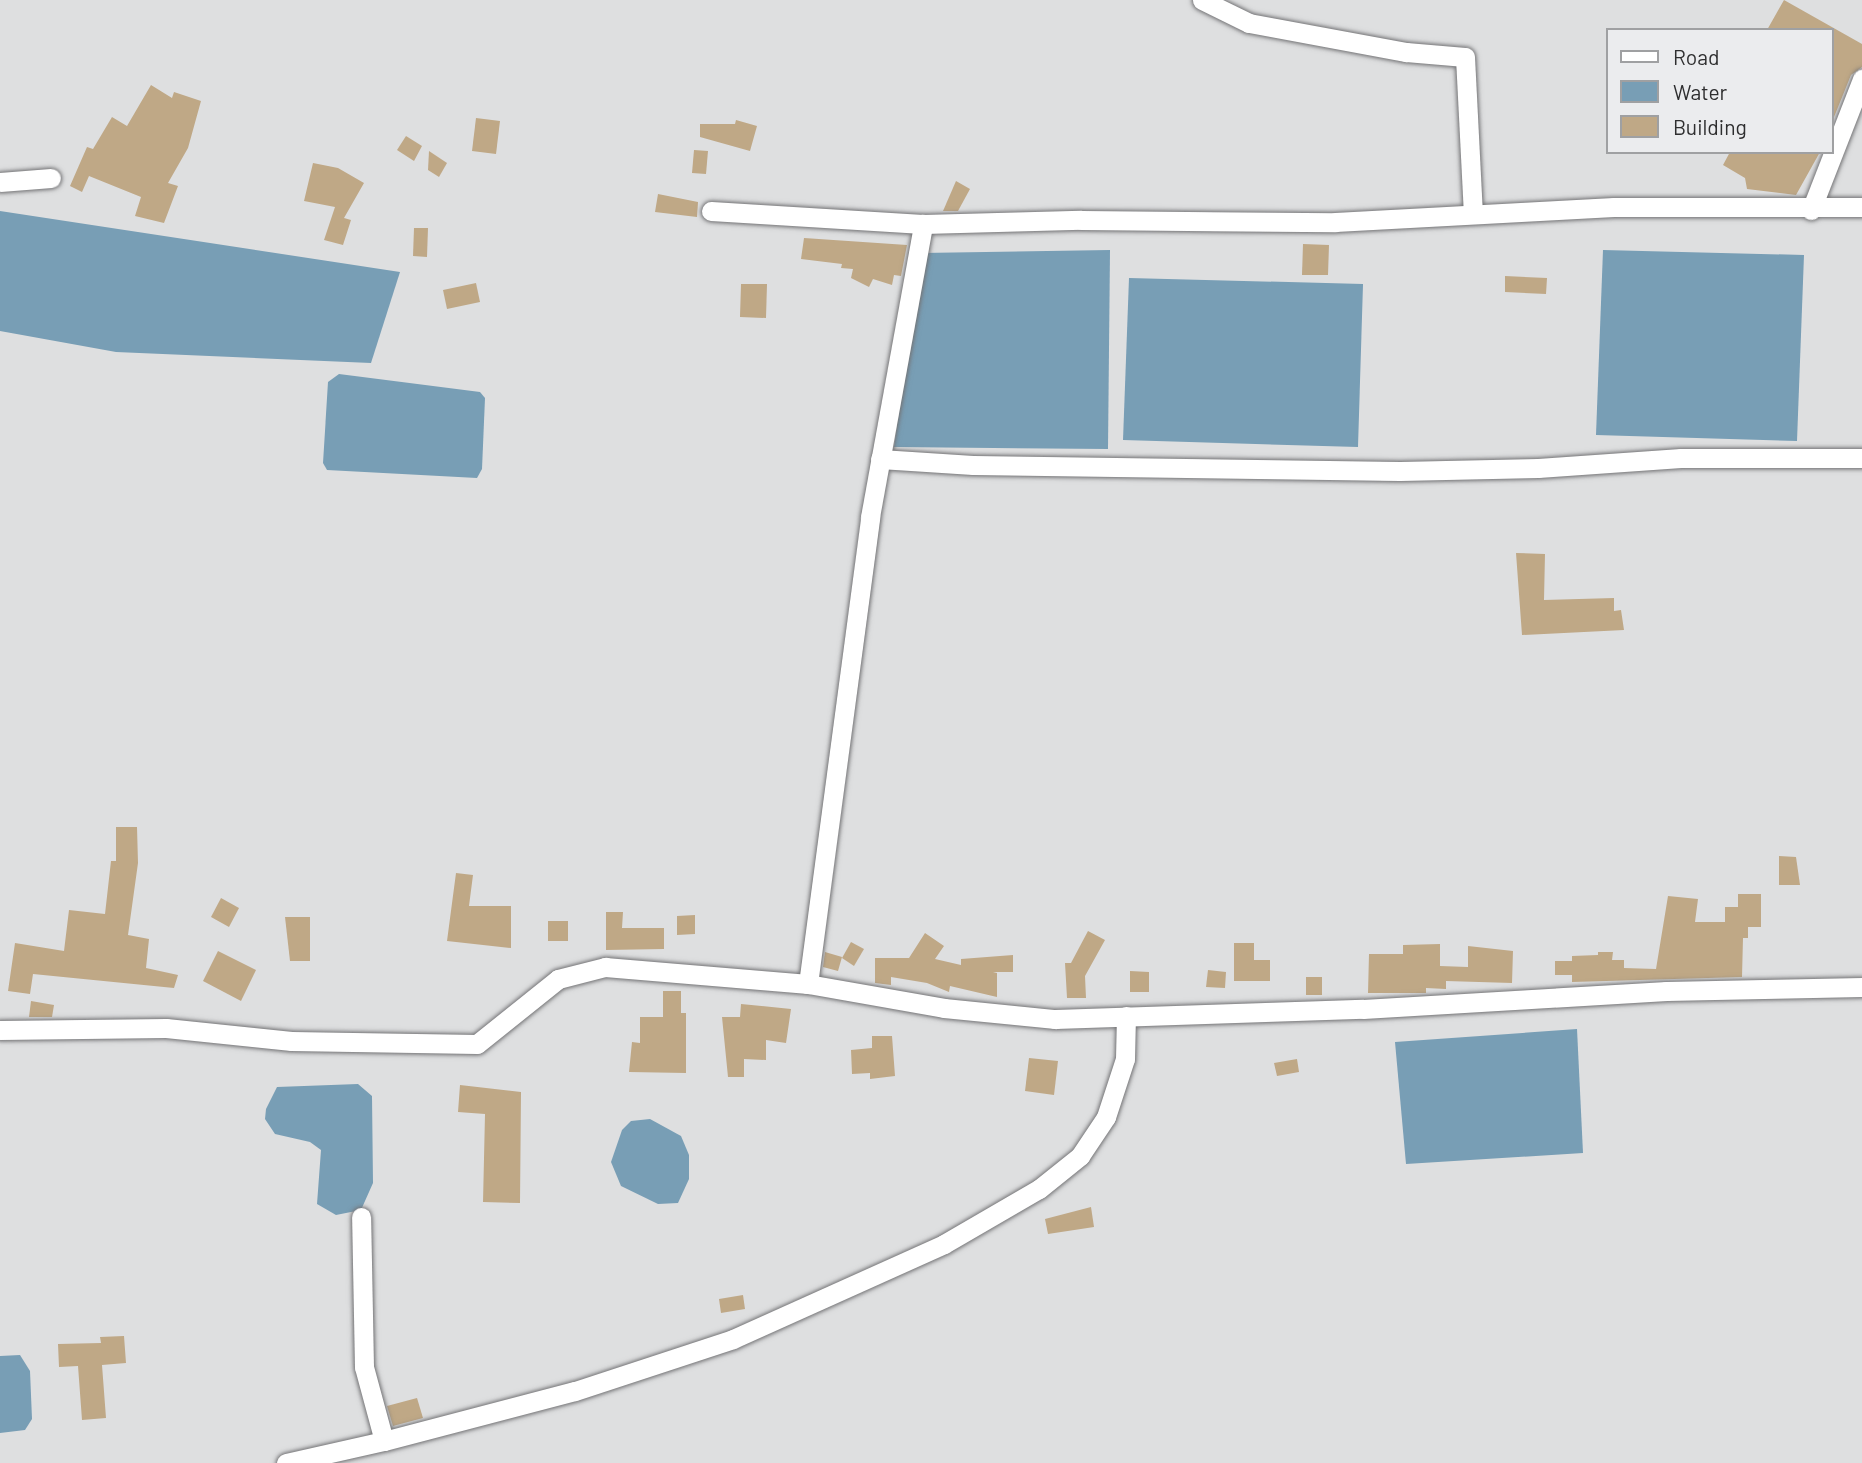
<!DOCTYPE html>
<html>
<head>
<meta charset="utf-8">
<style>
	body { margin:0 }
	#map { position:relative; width:1862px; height:1463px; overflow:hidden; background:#dedfe0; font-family:Barlow,sans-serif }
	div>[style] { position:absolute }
	.water>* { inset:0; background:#789eb5 }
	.building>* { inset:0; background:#bfa886 }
	.roads { filter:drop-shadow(0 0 2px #747476) drop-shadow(0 0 2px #747476) }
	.street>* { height:19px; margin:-9.5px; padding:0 9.5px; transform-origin:9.5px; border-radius:9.5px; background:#fff }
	span { translate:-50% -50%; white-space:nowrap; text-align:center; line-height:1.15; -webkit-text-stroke:5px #ebecee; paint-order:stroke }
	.legend { position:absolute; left:1606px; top:28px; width:228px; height:126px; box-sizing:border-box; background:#ebecee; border:2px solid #9fa0a2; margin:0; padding:9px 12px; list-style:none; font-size:21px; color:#2e2e2f }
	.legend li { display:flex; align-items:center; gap:14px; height:35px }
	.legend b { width:35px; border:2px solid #9fa0a2 }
</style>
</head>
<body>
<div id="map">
	<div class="water">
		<i style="clip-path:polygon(0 212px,0 211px,400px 272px,371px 363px,116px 352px,0 331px)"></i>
		<i style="clip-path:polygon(1110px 250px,1108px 449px,894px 447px,921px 253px)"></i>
		<i style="clip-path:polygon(1603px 250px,1804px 255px,1797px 441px,1596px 435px)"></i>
		<i style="clip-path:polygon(1129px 278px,1363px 284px,1358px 447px,1123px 440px)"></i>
		<i style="clip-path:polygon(339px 374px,480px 392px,485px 398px,482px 469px,477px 478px,327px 470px,323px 463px,328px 382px)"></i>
		<i style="clip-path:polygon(1577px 1029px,1583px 1153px,1406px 1164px,1395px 1042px)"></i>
		<i style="clip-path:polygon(358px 1084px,372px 1096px,373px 1183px,361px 1210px,336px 1215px,317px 1204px,321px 1150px,310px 1142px,275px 1134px,265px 1119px,266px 1109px,277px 1087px)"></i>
		<i style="clip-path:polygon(650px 1119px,681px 1136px,689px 1155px,689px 1179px,678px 1203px,658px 1204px,621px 1186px,611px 1162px,622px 1130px,631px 1121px)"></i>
		<i style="clip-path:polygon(20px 1355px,30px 1371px,32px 1419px,25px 1430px,0 1433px,0 1356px)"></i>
	</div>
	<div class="building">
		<i style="clip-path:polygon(1784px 0,1862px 44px,1862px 67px,1851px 75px,1832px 122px,1832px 30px,1767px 30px)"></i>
		<i style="clip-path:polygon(151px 85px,172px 98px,174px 92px,201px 101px,188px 148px,168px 183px,178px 186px,164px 223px,135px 216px,141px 197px,89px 176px,82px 192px,70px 186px,87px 147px,93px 149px,112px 117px,127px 126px)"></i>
		<i style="clip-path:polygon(476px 118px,500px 121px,496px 154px,472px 151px)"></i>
		<i style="clip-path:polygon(736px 120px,757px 126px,750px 151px,700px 137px,700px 124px,735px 124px)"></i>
		<i style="clip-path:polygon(406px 136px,422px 146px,414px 161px,397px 150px)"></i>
		<i style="clip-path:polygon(694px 150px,708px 151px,706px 174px,692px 173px)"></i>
		<i style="clip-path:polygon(429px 151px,447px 163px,439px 177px,428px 170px)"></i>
		<i style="clip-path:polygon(1730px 152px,1820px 152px,1796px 195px,1747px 189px,1745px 178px,1723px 165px)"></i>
		<i style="clip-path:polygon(313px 163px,338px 168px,364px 183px,344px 218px,351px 220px,343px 245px,324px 240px,335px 207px,304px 201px)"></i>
		<i style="clip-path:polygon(956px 181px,970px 189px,958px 211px,943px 211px)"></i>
		<i style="clip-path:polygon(658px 194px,698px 202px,697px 217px,655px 212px)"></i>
		<i style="clip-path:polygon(414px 228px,428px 228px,427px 257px,413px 256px)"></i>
		<i style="clip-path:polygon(804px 238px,907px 245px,901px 276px,894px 275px,892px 285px,873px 279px,869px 287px,851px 278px,853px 269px,841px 268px,842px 264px,801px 259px)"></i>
		<i style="clip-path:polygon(1303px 244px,1329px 245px,1328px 275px,1302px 275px)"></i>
		<i style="clip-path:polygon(1505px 276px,1547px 278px,1546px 294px,1505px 292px)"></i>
		<i style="clip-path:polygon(476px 283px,480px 302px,447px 309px,443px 290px)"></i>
		<i style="clip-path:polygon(741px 284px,767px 284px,766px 318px,740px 317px)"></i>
		<i style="clip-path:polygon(1516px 553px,1545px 554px,1544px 600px,1614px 598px,1614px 611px,1621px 610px,1624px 630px,1522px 635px)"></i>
		<i style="clip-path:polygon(116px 827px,137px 827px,138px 863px,128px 935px,149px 939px,146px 968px,178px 975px,174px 988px,33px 974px,30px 994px,8px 991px,15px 943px,64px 951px,69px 910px,105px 914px,111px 861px,116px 861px)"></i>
		<i style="clip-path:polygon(1779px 856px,1796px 857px,1800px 885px,1779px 885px)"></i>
		<i style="clip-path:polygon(456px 873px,473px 875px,469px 906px,511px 906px,511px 948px,447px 941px)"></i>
		<i style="clip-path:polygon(1738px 894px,1761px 894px,1761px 927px,1748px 927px,1748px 938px,1743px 938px,1742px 977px,1572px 982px,1572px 975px,1555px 975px,1555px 961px,1572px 961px,1572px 956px,1598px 955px,1598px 952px,1613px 952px,1612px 960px,1624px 960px,1624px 968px,1656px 969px,1668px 896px,1698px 899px,1695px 922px,1725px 922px,1725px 907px,1738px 907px)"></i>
		<i style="clip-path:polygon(221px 898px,239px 908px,229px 927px,211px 917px)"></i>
		<i style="clip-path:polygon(606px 912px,623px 912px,622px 928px,664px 928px,664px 949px,606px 950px)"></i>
		<i style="clip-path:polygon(695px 915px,695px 934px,677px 935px,677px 916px)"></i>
		<i style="clip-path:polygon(285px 917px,310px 917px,310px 961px,290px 961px)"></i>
		<i style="clip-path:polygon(548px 921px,568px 921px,568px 941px,548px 941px)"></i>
		<i style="clip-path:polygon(1088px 931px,1105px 940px,1085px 976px,1086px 998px,1067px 998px,1065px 963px,1071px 963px)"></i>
		<i style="clip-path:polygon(925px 933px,944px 946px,935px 959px,961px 965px,961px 959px,1013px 955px,1013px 972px,993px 972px,997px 973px,997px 997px,950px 986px,949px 992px,927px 983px,891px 977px,891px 985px,875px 983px,875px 958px,909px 958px)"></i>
		<i style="clip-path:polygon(851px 942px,864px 949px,854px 966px,842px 958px)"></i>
		<i style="clip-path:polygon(1234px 943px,1254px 943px,1254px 960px,1270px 960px,1270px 981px,1234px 981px)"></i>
		<i style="clip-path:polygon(1440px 944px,1440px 966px,1468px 967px,1468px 946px,1513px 951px,1512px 983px,1446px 981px,1446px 989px,1426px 988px,1426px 993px,1368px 993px,1369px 954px,1403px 954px,1403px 945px)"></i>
		<i style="clip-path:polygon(218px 951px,256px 970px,241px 1001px,203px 981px)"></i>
		<i style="clip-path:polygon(825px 952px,842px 957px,838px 971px,823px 967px)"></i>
		<i style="clip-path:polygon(1208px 970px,1226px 972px,1225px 988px,1206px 987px)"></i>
		<i style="clip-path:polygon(1130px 971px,1149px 972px,1149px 992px,1130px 992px)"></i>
		<i style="clip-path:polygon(1306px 977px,1322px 977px,1322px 995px,1306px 995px)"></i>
		<i style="clip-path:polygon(663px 991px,681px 991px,681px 1013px,686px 1013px,686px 1073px,629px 1072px,632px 1042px,640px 1043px,640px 1017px,663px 1017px)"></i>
		<i style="clip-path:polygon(31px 1001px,54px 1005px,52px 1017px,29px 1017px)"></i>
		<i style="clip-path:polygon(741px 1004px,791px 1009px,786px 1043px,766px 1040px,766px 1060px,744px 1059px,744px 1077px,728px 1077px,722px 1017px,740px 1017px)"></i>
		<i style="clip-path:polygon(872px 1036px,892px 1036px,895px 1076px,870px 1079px,870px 1073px,852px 1074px,851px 1050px,872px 1048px)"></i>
		<i style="clip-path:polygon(1029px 1058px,1058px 1061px,1054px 1095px,1025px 1091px)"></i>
		<i style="clip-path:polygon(1297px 1059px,1299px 1072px,1277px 1076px,1274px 1063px)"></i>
		<i style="clip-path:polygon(460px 1085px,521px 1092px,520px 1203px,483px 1202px,485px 1114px,458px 1112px)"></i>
		<i style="clip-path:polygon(1091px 1207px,1094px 1227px,1048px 1234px,1045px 1219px)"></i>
		<i style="clip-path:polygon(743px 1295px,745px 1309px,721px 1313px,719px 1299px)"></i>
		<i style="clip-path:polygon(124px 1336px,126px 1363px,102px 1365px,106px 1418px,82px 1420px,78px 1366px,59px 1367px,58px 1344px,101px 1343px,100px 1337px)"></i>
		<i style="clip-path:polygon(417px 1398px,423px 1418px,393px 1426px,387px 1406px)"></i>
	</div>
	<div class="roads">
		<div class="street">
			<i style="left:1202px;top:0;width:52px;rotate:26.1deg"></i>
			<i style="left:1249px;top:23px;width:160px;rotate:10.5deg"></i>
			<i style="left:1406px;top:52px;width:59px;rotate:4.8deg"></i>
			<i style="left:1465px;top:57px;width:156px;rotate:87.1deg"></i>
			<i style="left:0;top:182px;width:51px;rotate:-4.5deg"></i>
			<i style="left:1811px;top:210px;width:141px;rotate:-68.7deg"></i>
			<i style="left:711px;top:211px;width:212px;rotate:3.5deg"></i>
			<i style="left:923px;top:224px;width:158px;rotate:-1.5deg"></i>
			<i style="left:1081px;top:220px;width:254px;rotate:0.5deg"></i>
			<i style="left:1335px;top:222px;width:279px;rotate:-3.1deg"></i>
			<i style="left:1614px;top:207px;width:248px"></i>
			<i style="left:880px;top:459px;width:93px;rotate:3.7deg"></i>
			<i style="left:973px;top:465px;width:427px;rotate:0.8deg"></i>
			<i style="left:1400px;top:471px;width:138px;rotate:-1.2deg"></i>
			<i style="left:1538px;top:468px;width:143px;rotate:-4deg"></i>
			<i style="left:1681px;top:458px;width:181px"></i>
			<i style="left:808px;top:984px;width:471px;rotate:-82.4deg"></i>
			<i style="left:870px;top:517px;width:298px;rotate:-79.7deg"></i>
			<i style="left:0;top:1030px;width:166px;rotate:-0.7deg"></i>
			<i style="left:166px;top:1028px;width:126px;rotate:5.9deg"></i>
			<i style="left:291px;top:1041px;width:186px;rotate:0.9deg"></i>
			<i style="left:477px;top:1044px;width:104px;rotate:-38.7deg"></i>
			<i style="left:558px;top:979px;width:49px;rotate:-14.3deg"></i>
			<i style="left:605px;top:967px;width:204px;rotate:4.8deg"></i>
			<i style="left:808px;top:984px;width:138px;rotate:10deg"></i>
			<i style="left:944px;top:1008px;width:112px;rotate:5.7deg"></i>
			<i style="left:1055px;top:1019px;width:308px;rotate:-1.9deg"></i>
			<i style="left:1363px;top:1009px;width:304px;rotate:-3.4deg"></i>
			<i style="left:1666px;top:991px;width:196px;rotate:-1.2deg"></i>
			<i style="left:384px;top:1441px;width:197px;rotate:-14.7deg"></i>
			<i style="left:575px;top:1391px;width:166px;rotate:-18.2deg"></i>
			<i style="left:733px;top:1339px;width:231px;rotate:-24.2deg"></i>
			<i style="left:944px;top:1244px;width:110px;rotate:-30.1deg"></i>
			<i style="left:1039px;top:1189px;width:53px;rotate:-38.8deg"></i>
			<i style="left:1080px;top:1156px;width:47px;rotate:-56.3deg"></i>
			<i style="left:1106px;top:1117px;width:61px;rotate:-71.9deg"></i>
			<i style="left:1125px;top:1059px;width:43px;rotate:-88.7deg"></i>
			<i style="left:286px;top:1463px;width:100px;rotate:-12.7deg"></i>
			<i style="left:384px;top:1441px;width:77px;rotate:-105.1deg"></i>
			<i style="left:364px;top:1367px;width:150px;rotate:-91.1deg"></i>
		</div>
	</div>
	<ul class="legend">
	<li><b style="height:9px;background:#fff"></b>Road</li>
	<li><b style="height:19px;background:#789eb5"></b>Water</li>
	<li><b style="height:19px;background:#bfa886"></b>Building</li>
	</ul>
</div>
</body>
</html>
